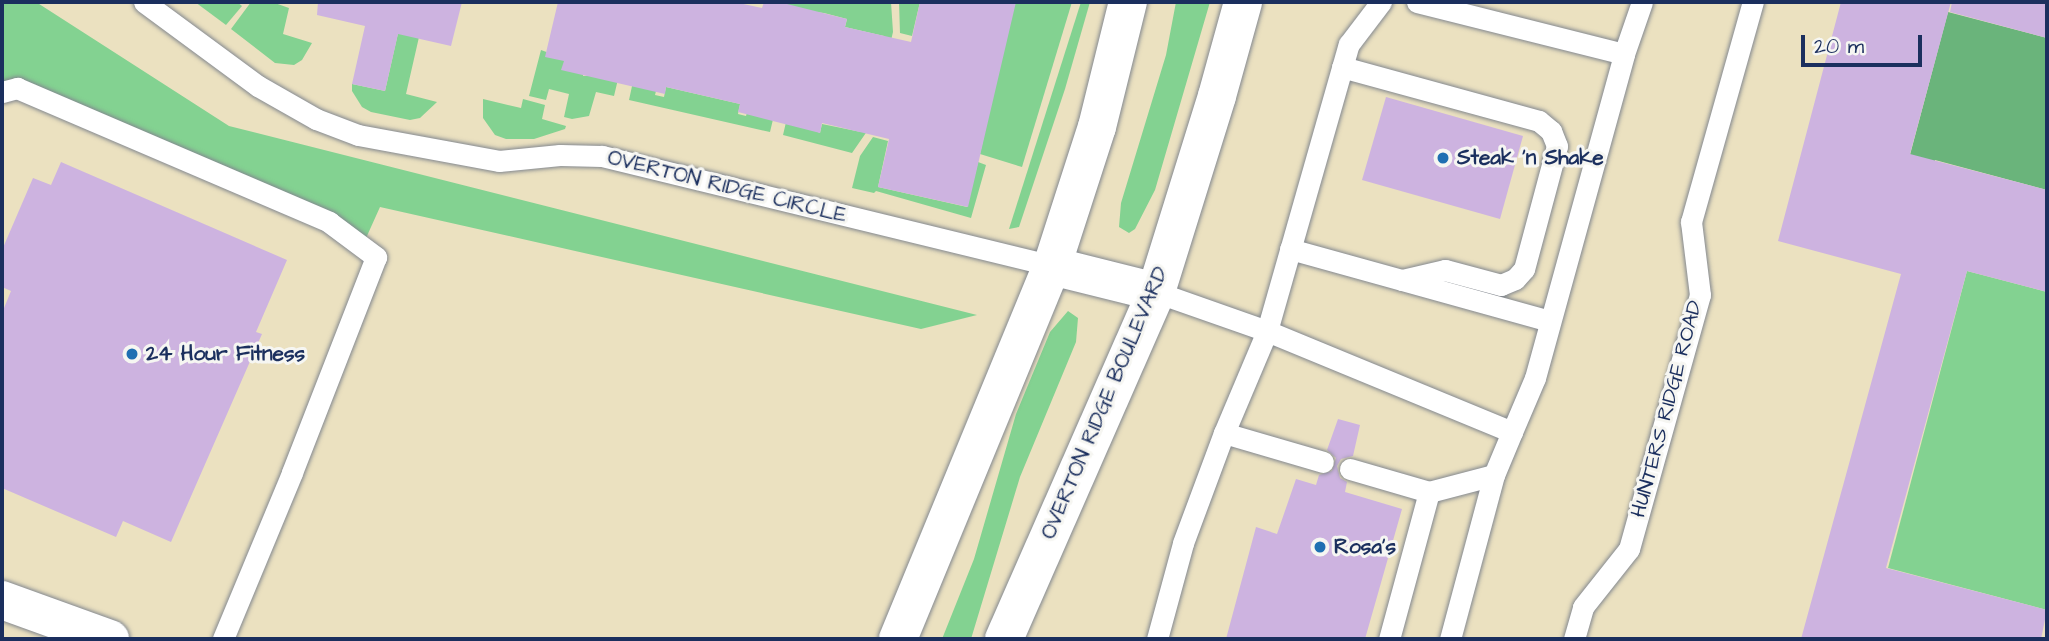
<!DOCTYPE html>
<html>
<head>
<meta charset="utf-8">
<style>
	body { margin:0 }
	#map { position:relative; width:2049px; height:641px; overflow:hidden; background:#ebe1c0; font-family:"Architects Daughter",sans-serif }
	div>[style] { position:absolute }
	.green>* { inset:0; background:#83d291 }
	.forest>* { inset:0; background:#6ab47b }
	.building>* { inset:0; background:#cdb3e0 }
	.roads { filter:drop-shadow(0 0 2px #83888f) drop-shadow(0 0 2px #83888f) }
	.lane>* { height:21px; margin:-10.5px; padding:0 10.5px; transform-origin:10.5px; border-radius:10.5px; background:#fff }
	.street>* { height:38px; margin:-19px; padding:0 19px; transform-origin:19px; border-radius:19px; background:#fff }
	.secondary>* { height:38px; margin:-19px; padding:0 19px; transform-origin:19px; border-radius:19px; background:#fff }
	.dots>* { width:19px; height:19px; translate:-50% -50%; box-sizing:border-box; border:4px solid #f6f6f2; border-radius:50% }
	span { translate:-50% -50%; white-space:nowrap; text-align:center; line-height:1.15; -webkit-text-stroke:6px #f6f6f2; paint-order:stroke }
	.poi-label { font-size:21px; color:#1b2f5e; font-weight:700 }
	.left { translate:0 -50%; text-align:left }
	.street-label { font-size:21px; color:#1b2f5e }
	.frame { position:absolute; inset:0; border:4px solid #1b2f5e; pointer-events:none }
	.scale { position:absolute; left:1801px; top:35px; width:121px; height:32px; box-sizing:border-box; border:4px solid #1b2f5e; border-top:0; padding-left:9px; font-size:21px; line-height:24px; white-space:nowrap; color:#1b2f5e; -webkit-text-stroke:5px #f6f6f2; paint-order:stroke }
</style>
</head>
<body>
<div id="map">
	<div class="green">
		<i style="clip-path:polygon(2px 2px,36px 2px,229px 126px,977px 315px,921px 329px,380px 207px,362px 247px,2px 92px)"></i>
		<i style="clip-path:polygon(195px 2px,237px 2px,242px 6px,226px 25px)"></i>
		<i style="clip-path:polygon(251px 2px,272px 2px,289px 8px,283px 34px,312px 43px,302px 60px,294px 65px,275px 63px,231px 29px)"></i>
		<i style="clip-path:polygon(405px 2px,427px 2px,406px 94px,437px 102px,420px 118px,410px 120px,371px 112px,362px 107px,352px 91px,352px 84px,385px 91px)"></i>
		<i style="clip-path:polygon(773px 2px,891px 2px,893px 32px,870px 127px,852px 153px,783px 135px,787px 118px,820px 133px,822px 124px,861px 132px,884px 36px,845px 27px,847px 19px,824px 13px,771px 7px)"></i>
		<i style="clip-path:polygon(899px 2px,920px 2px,912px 36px,900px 33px)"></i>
		<i style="clip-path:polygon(1013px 2px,1072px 2px,1022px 167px,980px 154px)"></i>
		<i style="clip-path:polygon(1081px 2px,1090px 2px,1065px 89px,1019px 227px,1009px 229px)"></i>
		<i style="clip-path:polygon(1176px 2px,1210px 2px,1155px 190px,1135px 229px,1129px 233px,1119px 227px,1121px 203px,1166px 55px)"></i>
		<i style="clip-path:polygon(541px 50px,585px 66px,583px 76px,619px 75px,614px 96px,596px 92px,589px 116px,572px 119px,564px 117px,569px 94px,549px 89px,546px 100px,529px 96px)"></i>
		<i style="clip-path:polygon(634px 77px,656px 91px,655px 95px,664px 97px,666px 87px,740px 104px,738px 114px,746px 116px,748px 109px,775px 111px,770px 132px,629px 100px)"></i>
		<i style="clip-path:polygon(483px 99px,521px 108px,523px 99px,545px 105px,542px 119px,566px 126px,565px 129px,534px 139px,506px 139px,495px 135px,483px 118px)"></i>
		<i style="clip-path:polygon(873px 137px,888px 141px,878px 187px,967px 207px,978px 162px,986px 165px,971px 218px,876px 191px,874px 193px,852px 188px,860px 156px)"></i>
		<i style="clip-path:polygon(1967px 271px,2047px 292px,2047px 610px,1888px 568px)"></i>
		<i style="clip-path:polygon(1068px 311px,1078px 318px,1076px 342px,1020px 477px,971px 639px,942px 639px,974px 559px,1016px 414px,1050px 332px)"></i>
	</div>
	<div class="forest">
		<i style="clip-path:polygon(1948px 12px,2047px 38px,2047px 190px,1935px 160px,1909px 255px,1885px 249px)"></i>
	</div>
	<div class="building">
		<i style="clip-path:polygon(318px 2px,462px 2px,451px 46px,398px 34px,385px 91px,352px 84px,365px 26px,317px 15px)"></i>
		<i style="clip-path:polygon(558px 2px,734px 2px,762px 8px,764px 2px,779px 2px,847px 19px,845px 27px,911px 42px,920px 2px,1016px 2px,968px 207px,878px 187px,889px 139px,822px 123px,820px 133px,738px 112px,740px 104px,666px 87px,665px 94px,561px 70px,564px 61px,545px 57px)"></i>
		<i style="clip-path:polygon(1841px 2px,1951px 2px,1910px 154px,2047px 190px,2047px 292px,1967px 271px,1886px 568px,2047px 610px,2041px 639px,1801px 639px,1901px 274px,1778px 241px)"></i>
		<i style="clip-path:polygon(1952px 2px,2047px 2px,2047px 38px,1950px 12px)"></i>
		<i style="clip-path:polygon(1386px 97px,1523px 136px,1500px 219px,1362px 180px)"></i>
		<i style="clip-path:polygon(61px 162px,287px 260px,256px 332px,262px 334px,171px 542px,123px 521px,116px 537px,2px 488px,2px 313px,11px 291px,2px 287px,2px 250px,33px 178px,51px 185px)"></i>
		<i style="clip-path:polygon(1338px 419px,1360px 425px,1353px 456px,1341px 459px,1337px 466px,1340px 478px,1347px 482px,1345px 492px,1402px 509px,1365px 639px,1226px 639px,1256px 527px,1277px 534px,1296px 479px,1316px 485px,1319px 475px,1332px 471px,1336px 458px,1327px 450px)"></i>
	</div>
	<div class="roads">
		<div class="lane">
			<i style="left:144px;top:2px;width:142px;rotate:36.4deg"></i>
			<i style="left:258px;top:86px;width:67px;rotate:29.6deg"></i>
			<i style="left:316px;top:119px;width:45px;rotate:20.9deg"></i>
			<i style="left:358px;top:135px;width:143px;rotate:10.4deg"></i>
			<i style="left:499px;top:161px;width:61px;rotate:-5.6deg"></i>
			<i style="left:560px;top:155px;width:42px;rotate:1.4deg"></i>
			<i style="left:602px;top:156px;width:463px;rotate:13.7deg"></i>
			<i style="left:1417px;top:2px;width:213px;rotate:14.1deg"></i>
			<i style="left:1342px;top:67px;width:204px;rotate:15.3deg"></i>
			<i style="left:1539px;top:121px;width:16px;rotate:40deg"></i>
			<i style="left:1551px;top:131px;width:16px;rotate:68deg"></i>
			<i style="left:1557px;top:146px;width:127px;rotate:105deg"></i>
			<i style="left:1524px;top:269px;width:13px;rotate:132deg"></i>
			<i style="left:1515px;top:279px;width:15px;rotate:157deg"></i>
			<i style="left:1501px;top:285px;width:58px;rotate:-165deg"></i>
			<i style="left:1445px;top:270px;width:44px;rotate:166.9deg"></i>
			<i style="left:2px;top:92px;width:16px;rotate:-15deg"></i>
			<i style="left:17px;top:88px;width:340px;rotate:23.2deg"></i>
			<i style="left:329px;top:222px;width:59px;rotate:36.7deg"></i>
			<i style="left:376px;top:257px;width:232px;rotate:111.3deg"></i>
			<i style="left:292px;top:473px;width:180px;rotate:112.6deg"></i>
			<i style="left:1290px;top:249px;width:270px;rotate:15.5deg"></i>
			<i style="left:1156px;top:292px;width:118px;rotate:19.4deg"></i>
			<i style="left:1267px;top:331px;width:265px;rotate:22.4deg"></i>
			<i style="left:1512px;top:432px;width:47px;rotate:112.7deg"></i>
			<i style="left:1494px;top:475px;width:170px;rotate:105deg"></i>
			<i style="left:1512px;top:432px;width:59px;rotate:-66.9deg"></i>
			<i style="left:1535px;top:378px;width:336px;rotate:-74.6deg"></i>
			<i style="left:1624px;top:54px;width:55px;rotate:-70.9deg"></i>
			<i style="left:1224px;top:433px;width:103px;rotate:16.3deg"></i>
			<i style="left:1350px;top:469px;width:82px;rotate:16.2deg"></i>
			<i style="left:1429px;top:492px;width:152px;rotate:105.2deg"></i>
			<i style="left:1429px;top:492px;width:67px;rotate:-14.7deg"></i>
			<i style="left:1157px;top:639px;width:99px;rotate:-74.8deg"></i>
			<i style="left:1183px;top:543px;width:117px;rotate:-69.6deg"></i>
			<i style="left:1224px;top:433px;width:111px;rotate:-67.1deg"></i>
			<i style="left:1267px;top:331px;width:298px;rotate:-74.1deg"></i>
			<i style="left:1349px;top:44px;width:53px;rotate:-52.7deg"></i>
			<i style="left:1574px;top:639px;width:33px;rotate:-74deg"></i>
			<i style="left:1583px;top:607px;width:74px;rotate:-51.6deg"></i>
			<i style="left:1629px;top:549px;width:264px;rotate:-74.4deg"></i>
			<i style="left:1700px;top:295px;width:74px;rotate:-97deg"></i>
			<i style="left:1691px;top:222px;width:229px;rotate:-74.3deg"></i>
		</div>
		<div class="street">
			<i style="left:2px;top:600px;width:115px;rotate:19.9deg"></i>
		</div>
		<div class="secondary">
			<i style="left:1052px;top:266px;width:107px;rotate:14deg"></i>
			<i style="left:898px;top:639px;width:404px;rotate:-67.6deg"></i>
			<i style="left:1052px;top:266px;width:146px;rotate:-72.1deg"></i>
			<i style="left:1097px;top:127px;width:129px;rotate:-76.1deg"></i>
			<i style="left:1004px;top:639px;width:379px;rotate:-66.3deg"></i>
			<i style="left:1156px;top:292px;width:205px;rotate:-72.7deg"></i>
			<i style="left:1217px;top:96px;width:98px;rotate:-74.5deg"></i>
		</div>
	</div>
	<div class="dots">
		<i style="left:1443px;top:158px;background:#1f6fb2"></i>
		<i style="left:132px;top:354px;background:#1f6fb2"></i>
		<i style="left:1320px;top:547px;background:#1f6fb2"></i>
	</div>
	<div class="poi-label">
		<span class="left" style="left:1457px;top:158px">Steak 'n Shake</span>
		<span class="left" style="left:146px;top:354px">24 Hour Fitness</span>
		<span class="left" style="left:1334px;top:547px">Rosa's</span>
	</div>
	<div class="street-label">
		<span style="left:727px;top:187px;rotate:14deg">OVERTON RIDGE CIRCLE</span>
		<span style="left:1105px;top:403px;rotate:-67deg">OVERTON RIDGE BOULEVARD</span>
		<span style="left:1667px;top:409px;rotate:-75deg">HUNTERS RIDGE ROAD</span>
	</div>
	<div class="frame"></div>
	<div class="scale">20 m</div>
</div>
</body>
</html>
